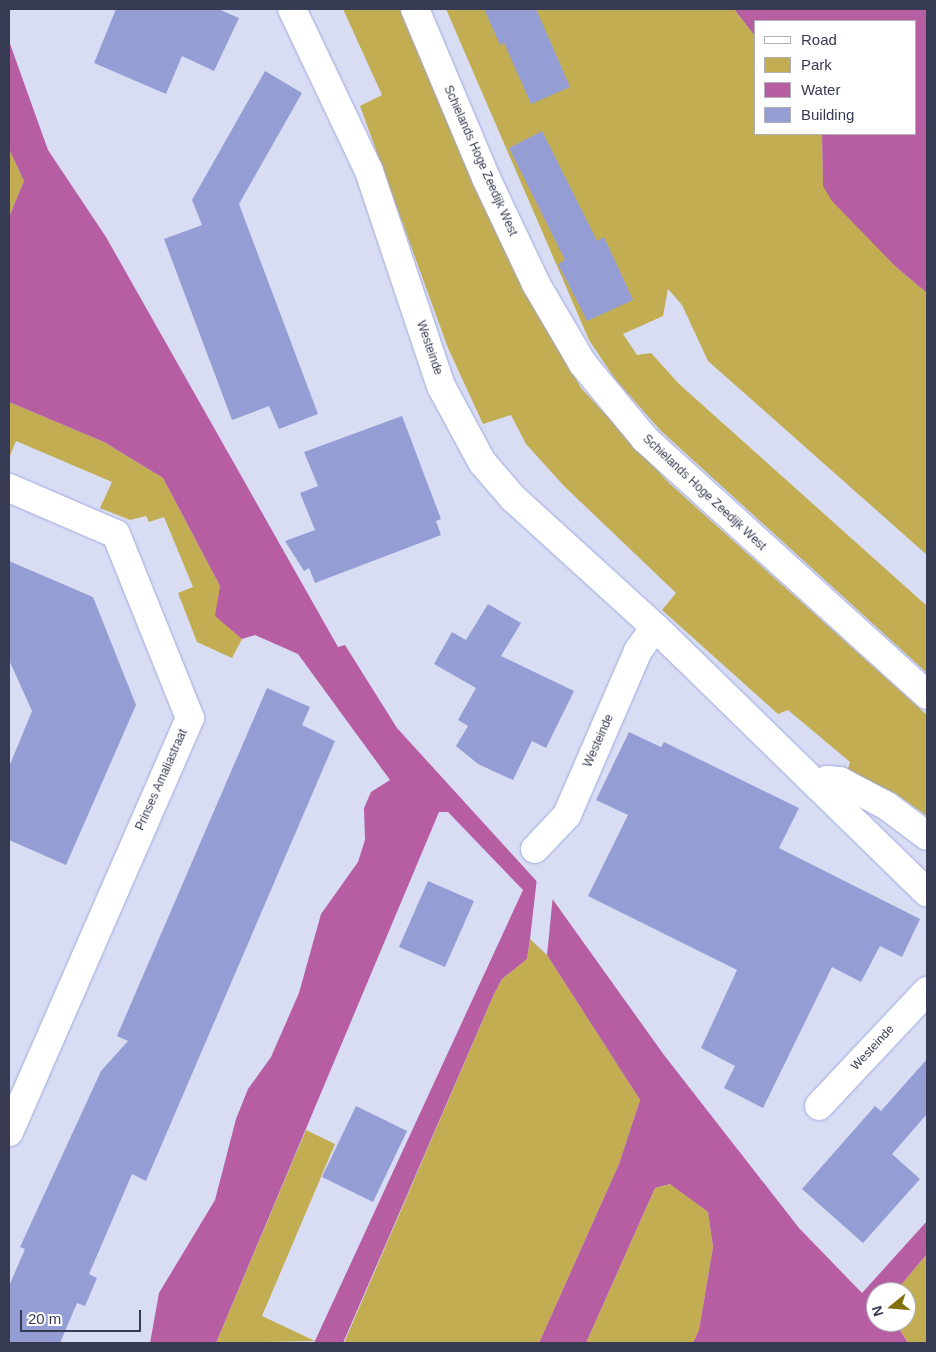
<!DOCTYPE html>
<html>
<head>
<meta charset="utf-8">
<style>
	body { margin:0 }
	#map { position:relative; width:936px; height:1352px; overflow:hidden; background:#d8ddf4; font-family:Arial,sans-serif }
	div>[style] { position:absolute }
	.green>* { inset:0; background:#c2ad53 }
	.water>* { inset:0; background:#b75ea3 }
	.pier>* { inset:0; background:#d8ddf4 }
	.building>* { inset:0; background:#949ed5 }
	.roads { filter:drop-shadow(0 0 1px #9ea8df) drop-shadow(0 0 1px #9ea8df) }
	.minor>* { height:28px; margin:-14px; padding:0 14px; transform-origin:14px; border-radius:14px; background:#fff }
	.tertiary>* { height:28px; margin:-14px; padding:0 14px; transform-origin:14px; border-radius:14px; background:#fff }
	span { translate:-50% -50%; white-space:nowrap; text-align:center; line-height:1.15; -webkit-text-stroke:4px #fff; paint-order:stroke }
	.street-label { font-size:12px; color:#363a52 }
	.frame { position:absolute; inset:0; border:10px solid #363a52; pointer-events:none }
	.legend { position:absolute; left:754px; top:20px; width:162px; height:115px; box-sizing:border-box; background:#fff; border:1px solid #afb0ba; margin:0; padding:6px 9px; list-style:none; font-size:15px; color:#363a52 }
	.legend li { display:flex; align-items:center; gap:10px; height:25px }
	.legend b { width:25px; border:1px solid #afb0ba }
	.north { position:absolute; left:866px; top:1282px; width:50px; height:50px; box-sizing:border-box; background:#fff; border:1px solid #afb0ba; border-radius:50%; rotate:253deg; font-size:14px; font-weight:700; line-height:20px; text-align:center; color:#363a52 }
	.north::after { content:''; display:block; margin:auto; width:18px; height:22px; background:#826f0d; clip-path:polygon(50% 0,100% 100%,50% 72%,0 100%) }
	.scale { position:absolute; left:20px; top:1310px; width:121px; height:22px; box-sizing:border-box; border:2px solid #363a52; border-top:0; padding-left:6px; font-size:15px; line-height:18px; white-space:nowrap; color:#363a52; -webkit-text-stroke:4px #fff; paint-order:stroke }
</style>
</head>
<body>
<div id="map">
	<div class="green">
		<i style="clip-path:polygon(343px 9px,403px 9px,515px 269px,581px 388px,669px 483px,927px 715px,927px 816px,895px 793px,847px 772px,850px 762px,788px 710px,778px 714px,662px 610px,676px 593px,564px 486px,526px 444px,511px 415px,483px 424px,448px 348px,360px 106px,382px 95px)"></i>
		<i style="clip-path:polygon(446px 9px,734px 9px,755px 36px,755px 134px,822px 134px,823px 186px,896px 267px,927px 293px,927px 555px,708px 361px,682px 305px,668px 289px,663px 316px,623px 334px,637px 355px,651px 353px,679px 384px,927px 606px,927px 673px,660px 430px,615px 379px,589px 340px)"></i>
		<i style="clip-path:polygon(9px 149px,24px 181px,9px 217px)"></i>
		<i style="clip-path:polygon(9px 402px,104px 442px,163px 478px,220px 586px,216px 616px,242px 639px,232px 658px,197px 642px,178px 593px,193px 587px,164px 517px,149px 522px,146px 516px,130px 520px,100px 508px,112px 482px,16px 441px,9px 458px)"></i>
		<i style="clip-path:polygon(530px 939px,547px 955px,640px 1100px,619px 1164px,539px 1343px,344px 1343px,494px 994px,502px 979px,527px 959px)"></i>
		<i style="clip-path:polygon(306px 1130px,335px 1144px,262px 1316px,315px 1341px,216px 1343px)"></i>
		<i style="clip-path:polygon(671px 1184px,708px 1212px,713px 1247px,699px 1330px,693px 1343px,586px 1343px,655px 1188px)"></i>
		<i style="clip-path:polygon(927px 1254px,927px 1343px,908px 1343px,895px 1322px,906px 1322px,906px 1292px,895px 1292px)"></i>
	</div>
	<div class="water">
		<i style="clip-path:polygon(734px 9px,927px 9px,927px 293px,896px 267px,832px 201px,823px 186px,822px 134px,915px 134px,915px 21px,755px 21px,755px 36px)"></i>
		<i style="clip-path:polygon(9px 41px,48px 150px,106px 237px,338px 647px,345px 645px,397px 728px,551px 897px,664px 1055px,799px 1228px,862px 1293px,927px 1221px,927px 1254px,895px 1292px,876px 1292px,876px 1322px,895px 1322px,908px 1343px,693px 1343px,699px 1330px,713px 1247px,708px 1212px,670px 1184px,655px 1188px,586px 1343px,539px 1343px,619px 1164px,640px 1100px,547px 955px,530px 939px,527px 959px,502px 979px,494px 994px,343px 1343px,314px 1343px,523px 890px,448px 812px,439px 812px,216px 1343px,150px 1343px,159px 1293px,215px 1200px,236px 1119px,248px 1089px,271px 1057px,299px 993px,321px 914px,358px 862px,365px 840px,364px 808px,371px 792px,390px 780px,298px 654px,255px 635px,242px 639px,215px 616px,220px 586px,163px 478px,104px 442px,9px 402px,9px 217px,24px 181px,9px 149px)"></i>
	</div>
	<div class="pier">
		<i style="clip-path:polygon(537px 878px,553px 895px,547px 955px,530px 939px)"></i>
	</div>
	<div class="building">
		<i style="clip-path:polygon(116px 9px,218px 9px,239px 18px,214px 71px,182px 56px,166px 94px,94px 63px)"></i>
		<i style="clip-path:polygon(484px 9px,536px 9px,570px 87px,531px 104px,504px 43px,500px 45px)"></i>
		<i style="clip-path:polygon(265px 71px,302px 93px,239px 204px,318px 414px,279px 429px,269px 406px,232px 420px,164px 239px,202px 225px,192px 200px)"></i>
		<i style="clip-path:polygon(542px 131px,597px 241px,604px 237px,633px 300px,587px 321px,558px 264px,565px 260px,509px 148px)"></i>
		<i style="clip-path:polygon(402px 416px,441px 519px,436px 521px,441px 535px,315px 583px,309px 568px,304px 571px,285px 541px,315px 530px,300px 493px,318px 486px,304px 452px)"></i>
		<i style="clip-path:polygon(9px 561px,93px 597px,136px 705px,66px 865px,9px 840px,9px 767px,32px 711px,9px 660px)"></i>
		<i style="clip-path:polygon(488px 604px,521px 623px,501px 656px,574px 691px,546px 748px,532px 741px,513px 780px,478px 764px,456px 746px,468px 726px,458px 720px,476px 688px,434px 664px,452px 632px,466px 640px)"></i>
		<i style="clip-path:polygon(267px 688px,310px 707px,302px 725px,335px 741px,146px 1181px,132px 1174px,89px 1274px,97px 1278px,85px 1306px,77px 1303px,60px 1343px,9px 1343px,9px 1286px,25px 1249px,20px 1247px,101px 1071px,128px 1041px,117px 1036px)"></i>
		<i style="clip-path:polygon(629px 732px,661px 747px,664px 742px,799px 808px,779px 848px,920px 919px,902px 957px,880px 946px,861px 982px,832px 967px,763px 1108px,724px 1088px,735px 1066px,701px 1048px,737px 970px,588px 896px,628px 815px,596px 800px)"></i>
		<i style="clip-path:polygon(428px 881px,474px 901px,445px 967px,399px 947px)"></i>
		<i style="clip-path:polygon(927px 1059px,927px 1114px,892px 1154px,920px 1179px,863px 1243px,802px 1189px,875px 1106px,881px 1111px)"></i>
		<i style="clip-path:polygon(356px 1106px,407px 1131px,373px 1202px,322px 1177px)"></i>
	</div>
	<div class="roads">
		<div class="minor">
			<i style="left:292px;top:9px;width:179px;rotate:64.6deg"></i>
			<i style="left:369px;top:171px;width:227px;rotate:71.5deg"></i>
			<i style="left:441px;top:386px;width:86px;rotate:61.7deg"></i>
			<i style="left:482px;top:462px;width:48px;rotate:49.3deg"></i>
			<i style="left:513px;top:498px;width:192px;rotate:42.3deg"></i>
			<i style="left:655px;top:627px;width:380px;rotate:44.3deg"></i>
			<i style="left:9px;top:488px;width:116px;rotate:23.3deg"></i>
			<i style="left:116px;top:534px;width:198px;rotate:68.1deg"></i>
			<i style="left:190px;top:718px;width:452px;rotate:113.6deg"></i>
			<i style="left:819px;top:787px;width:11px;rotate:-41deg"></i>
			<i style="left:827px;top:780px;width:13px;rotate:4deg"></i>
			<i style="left:840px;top:781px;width:53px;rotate:28deg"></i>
			<i style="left:887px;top:806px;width:50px;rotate:36.9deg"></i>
			<i style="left:535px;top:849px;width:47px;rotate:-46.7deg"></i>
			<i style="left:567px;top:815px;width:179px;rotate:-66.6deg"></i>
			<i style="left:638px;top:651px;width:29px;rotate:-55deg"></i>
			<i style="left:819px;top:1106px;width:158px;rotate:-46.8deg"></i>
		</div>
		<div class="tertiary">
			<i style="left:415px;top:9px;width:183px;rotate:67.2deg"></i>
			<i style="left:486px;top:178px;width:117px;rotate:64.7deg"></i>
			<i style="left:536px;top:284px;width:93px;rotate:59.6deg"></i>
			<i style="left:583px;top:364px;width:97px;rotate:50.4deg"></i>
			<i style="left:645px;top:439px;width:381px;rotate:42.2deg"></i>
		</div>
	</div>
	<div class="street-label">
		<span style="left:480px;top:161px;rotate:66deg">Schielands Hoge Zeedijk West</span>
		<span style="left:429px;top:348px;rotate:71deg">Westeinde</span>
		<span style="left:704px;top:493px;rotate:43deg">Schielands Hoge Zeedijk West</span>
		<span style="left:599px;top:741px;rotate:-66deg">Westeinde</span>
		<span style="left:162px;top:780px;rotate:-66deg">Prinses Amaliastraat</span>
		<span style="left:873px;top:1048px;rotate:-47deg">Westeinde</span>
	</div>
	<div class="frame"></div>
	<ul class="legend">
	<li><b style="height:6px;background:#fff"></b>Road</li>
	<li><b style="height:14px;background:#c2ad53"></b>Park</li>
	<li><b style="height:14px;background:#b75ea3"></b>Water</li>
	<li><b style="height:14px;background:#949ed5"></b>Building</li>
	</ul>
	<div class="north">N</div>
	<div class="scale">20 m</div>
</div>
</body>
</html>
